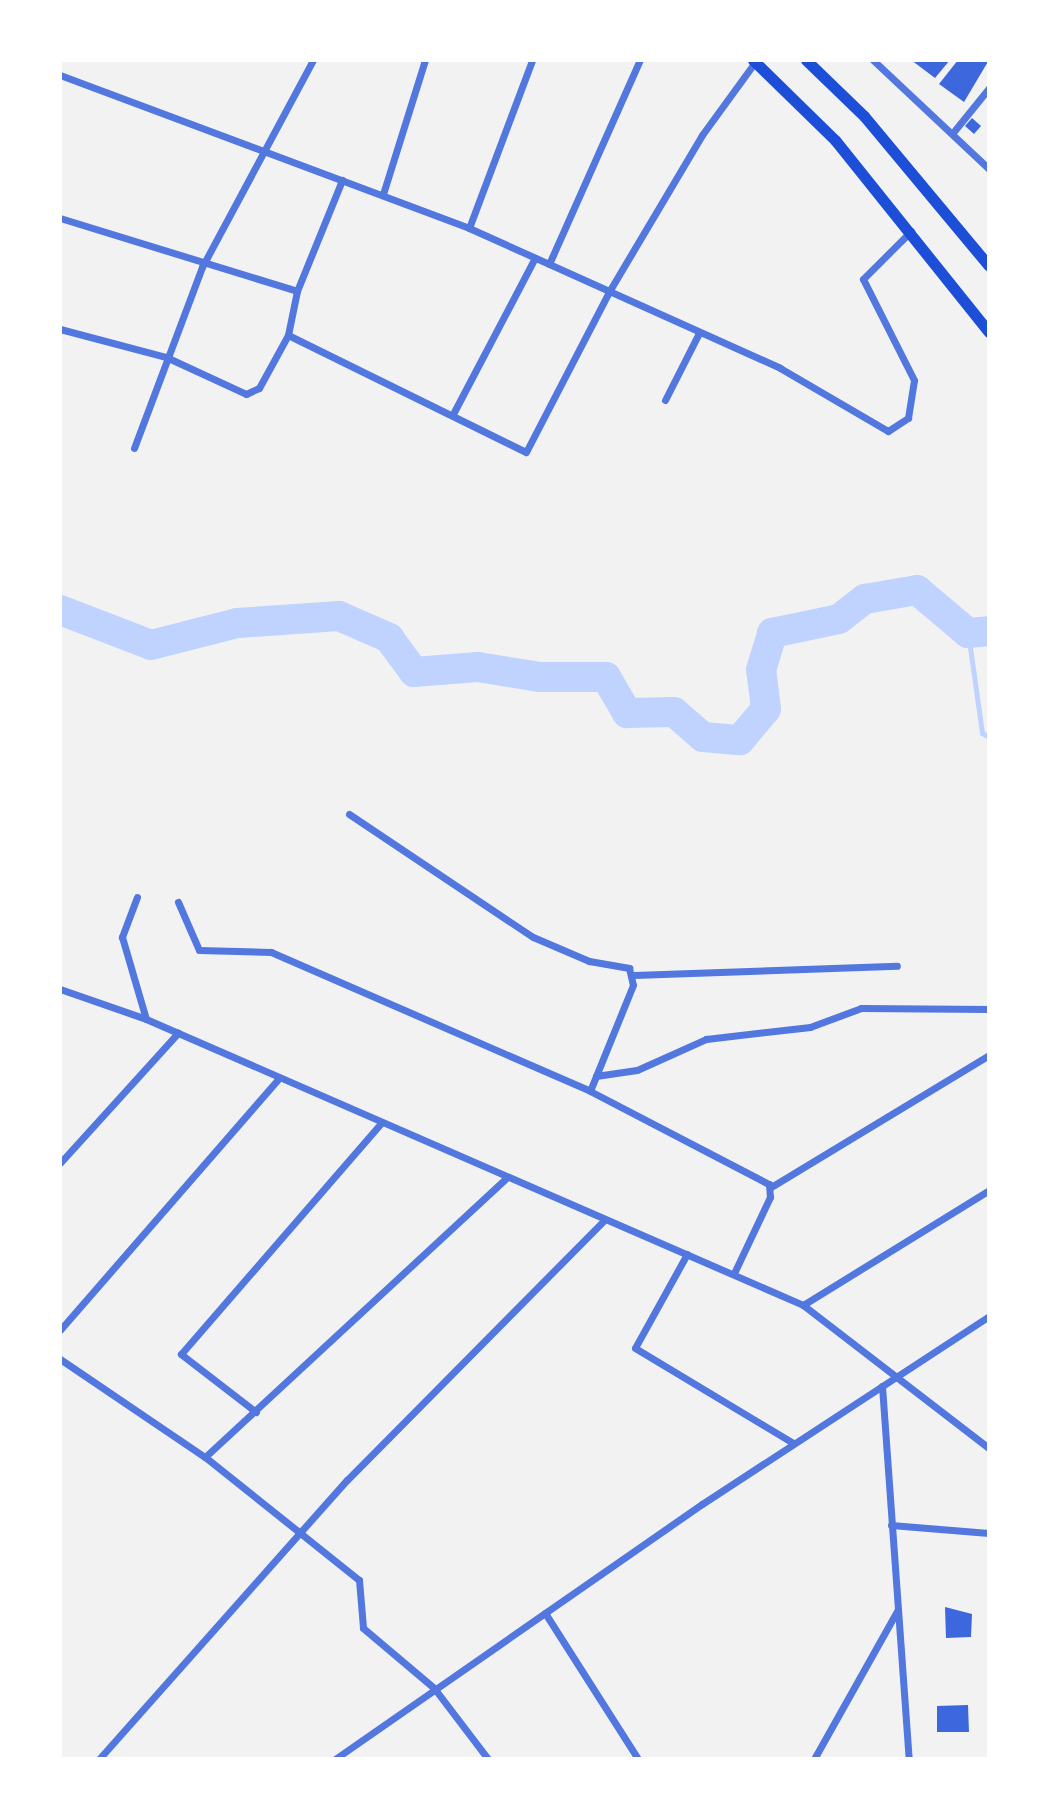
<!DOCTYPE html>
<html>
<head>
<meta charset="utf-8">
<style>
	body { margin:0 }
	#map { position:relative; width:1049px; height:1819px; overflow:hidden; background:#f2f2f2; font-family:Jost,sans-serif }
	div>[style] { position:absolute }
	.stream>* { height:5px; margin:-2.5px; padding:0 2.5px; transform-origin:2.5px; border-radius:2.5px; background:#bfd3fe }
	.river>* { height:30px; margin:-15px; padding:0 15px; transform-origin:15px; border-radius:15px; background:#bfd3fe }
	.building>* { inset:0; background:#3d67dc }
	.minor>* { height:7px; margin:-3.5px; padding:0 3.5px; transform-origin:3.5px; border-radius:3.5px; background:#5277de }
	.trunk>* { height:11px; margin:-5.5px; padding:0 5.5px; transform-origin:5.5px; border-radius:5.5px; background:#1d4ed8 }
	span { translate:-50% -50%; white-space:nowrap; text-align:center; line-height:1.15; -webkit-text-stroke:6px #fff; paint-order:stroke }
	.frame { position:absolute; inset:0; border:62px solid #fff; pointer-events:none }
</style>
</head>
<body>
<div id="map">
	<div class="stream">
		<i style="left:968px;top:633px;width:101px;rotate:82deg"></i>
		<i style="left:982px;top:733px;width:8px;rotate:30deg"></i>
	</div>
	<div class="river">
		<i style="left:60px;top:610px;width:97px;rotate:21deg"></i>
		<i style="left:151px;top:645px;width:89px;rotate:-14.3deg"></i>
		<i style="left:237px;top:623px;width:102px;rotate:-3.9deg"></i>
		<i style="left:339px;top:616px;width:55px;rotate:23.7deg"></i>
		<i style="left:389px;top:638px;width:42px;rotate:53.7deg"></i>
		<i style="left:414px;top:672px;width:64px;rotate:-4.5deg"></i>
		<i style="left:478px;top:667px;width:63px;rotate:9.2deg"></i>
		<i style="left:540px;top:677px;width:66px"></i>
		<i style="left:606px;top:677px;width:42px;rotate:59.7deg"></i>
		<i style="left:627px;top:713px;width:47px;rotate:-1.2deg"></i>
		<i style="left:674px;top:712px;width:38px;rotate:41deg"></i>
		<i style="left:703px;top:737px;width:37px;rotate:5deg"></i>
		<i style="left:740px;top:740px;width:40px;rotate:-50deg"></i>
		<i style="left:766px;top:709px;width:39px;rotate:-97deg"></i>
		<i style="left:761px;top:670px;width:39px;rotate:-73deg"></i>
		<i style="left:772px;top:633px;width:68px;rotate:-11.8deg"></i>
		<i style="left:839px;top:619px;width:33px;rotate:-38deg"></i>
		<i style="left:865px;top:599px;width:53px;rotate:-9.8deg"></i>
		<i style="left:917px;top:590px;width:67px;rotate:40.1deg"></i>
		<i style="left:968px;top:633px;width:21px;rotate:-5deg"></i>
	</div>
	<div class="building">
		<i style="clip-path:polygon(911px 60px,950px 60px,935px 78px)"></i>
		<i style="clip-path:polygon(958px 60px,989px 60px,964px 102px,939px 84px)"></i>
		<i style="clip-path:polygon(972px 118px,981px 126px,974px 134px,965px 126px)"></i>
		<i style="clip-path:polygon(945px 1607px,972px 1614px,971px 1637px,946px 1638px)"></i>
		<i style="clip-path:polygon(968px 1705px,969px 1732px,937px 1732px,937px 1706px)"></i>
	</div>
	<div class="minor">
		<i style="left:873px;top:60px;width:159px;rotate:43.2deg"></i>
		<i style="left:60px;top:75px;width:437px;rotate:20.5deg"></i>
		<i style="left:469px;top:228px;width:341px;rotate:24.2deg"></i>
		<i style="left:780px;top:368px;width:125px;rotate:30.3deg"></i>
		<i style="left:888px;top:431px;width:24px;rotate:-33deg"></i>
		<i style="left:908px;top:418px;width:38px;rotate:-81deg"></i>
		<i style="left:914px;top:380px;width:113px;rotate:-116.8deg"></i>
		<i style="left:863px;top:279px;width:68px;rotate:-45deg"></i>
		<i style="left:955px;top:130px;width:54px;rotate:-51deg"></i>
		<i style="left:383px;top:194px;width:140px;rotate:-72.6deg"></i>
		<i style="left:60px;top:218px;width:248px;rotate:17.1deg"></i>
		<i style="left:297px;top:291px;width:45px;rotate:101.6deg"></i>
		<i style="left:288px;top:335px;width:265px;rotate:26.2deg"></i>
		<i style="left:526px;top:452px;width:182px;rotate:-62.6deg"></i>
		<i style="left:610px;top:290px;width:180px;rotate:-59.3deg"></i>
		<i style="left:702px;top:135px;width:90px;rotate:-54deg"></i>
		<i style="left:469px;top:228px;width:179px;rotate:-69.4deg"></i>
		<i style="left:549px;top:264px;width:223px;rotate:-66deg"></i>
		<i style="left:297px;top:291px;width:120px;rotate:-67.9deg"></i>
		<i style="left:60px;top:329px;width:110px;rotate:14.8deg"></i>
		<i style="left:166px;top:357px;width:88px;rotate:24.8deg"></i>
		<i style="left:246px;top:394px;width:14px;rotate:-25deg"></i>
		<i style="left:259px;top:388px;width:60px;rotate:-61.3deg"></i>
		<i style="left:665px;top:400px;width:75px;rotate:-63.1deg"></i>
		<i style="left:454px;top:412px;width:174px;rotate:-62.3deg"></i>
		<i style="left:134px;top:448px;width:193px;rotate:-69.4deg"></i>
		<i style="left:202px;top:267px;width:235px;rotate:-61.8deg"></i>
		<i style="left:349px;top:814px;width:221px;rotate:33.8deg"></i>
		<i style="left:533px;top:937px;width:61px;rotate:23.2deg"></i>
		<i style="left:589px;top:961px;width:41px;rotate:9.9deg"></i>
		<i style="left:629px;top:968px;width:17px;rotate:77deg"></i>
		<i style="left:633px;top:985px;width:114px;rotate:112.1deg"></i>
		<i style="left:137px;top:897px;width:43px;rotate:110.6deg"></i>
		<i style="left:122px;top:937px;width:85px;rotate:73.7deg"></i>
		<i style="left:178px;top:902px;width:52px;rotate:66.4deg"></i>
		<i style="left:199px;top:950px;width:72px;rotate:1.6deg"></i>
		<i style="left:271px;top:952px;width:348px;rotate:23.5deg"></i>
		<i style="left:590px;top:1091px;width:202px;rotate:27.5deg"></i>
		<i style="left:769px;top:1184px;width:13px;rotate:86deg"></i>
		<i style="left:770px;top:1197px;width:84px;rotate:115.3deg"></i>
		<i style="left:634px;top:975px;width:263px;rotate:-2deg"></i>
		<i style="left:60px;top:989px;width:91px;rotate:19.2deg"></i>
		<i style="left:146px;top:1019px;width:717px;rotate:23.52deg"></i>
		<i style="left:803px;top:1305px;width:235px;rotate:37.6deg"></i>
		<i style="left:596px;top:1076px;width:41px;rotate:-8.3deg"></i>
		<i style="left:637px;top:1070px;width:76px;rotate:-24.2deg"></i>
		<i style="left:706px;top:1039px;width:105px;rotate:-6.6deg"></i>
		<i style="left:810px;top:1027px;width:54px;rotate:-20.4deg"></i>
		<i style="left:861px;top:1008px;width:128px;rotate:0.4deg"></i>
		<i style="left:60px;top:1163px;width:176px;rotate:-47.8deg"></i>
		<i style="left:771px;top:1187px;width:255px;rotate:-31.2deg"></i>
		<i style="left:687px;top:1254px;width:107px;rotate:119deg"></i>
		<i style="left:635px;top:1348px;width:184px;rotate:31deg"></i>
		<i style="left:803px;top:1305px;width:219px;rotate:-31.7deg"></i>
		<i style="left:60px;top:1330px;width:332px;rotate:-49deg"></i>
		<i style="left:60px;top:1359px;width:175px;rotate:34.1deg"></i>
		<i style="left:205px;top:1457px;width:197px;rotate:38.6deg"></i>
		<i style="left:359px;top:1580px;width:48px;rotate:85.2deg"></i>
		<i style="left:363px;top:1628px;width:93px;rotate:40.2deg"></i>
		<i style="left:434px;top:1688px;width:89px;rotate:52.7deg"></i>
		<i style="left:882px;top:1386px;width:374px;rotate:85.9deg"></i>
		<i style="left:256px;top:1412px;width:95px;rotate:-142.3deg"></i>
		<i style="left:181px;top:1354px;width:306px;rotate:-49.1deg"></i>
		<i style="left:205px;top:1457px;width:409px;rotate:-42.8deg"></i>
		<i style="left:891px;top:1525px;width:98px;rotate:4.7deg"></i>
		<i style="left:545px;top:1613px;width:173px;rotate:57.5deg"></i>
		<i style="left:99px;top:1759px;width:373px;rotate:-48.4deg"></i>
		<i style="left:347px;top:1480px;width:366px;rotate:-45.3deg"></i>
		<i style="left:335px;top:1759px;width:447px;rotate:-34.8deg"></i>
		<i style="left:702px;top:1504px;width:343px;rotate:-33.2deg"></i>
		<i style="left:814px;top:1759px;width:170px;rotate:-60.7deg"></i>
	</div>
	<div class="trunk">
		<i style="left:753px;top:60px;width:115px;rotate:44.3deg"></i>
		<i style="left:835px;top:140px;width:246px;rotate:51.3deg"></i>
		<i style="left:806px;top:60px;width:81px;rotate:44deg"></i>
		<i style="left:864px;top:116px;width:195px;rotate:50.2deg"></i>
	</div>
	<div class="frame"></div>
</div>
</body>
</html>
